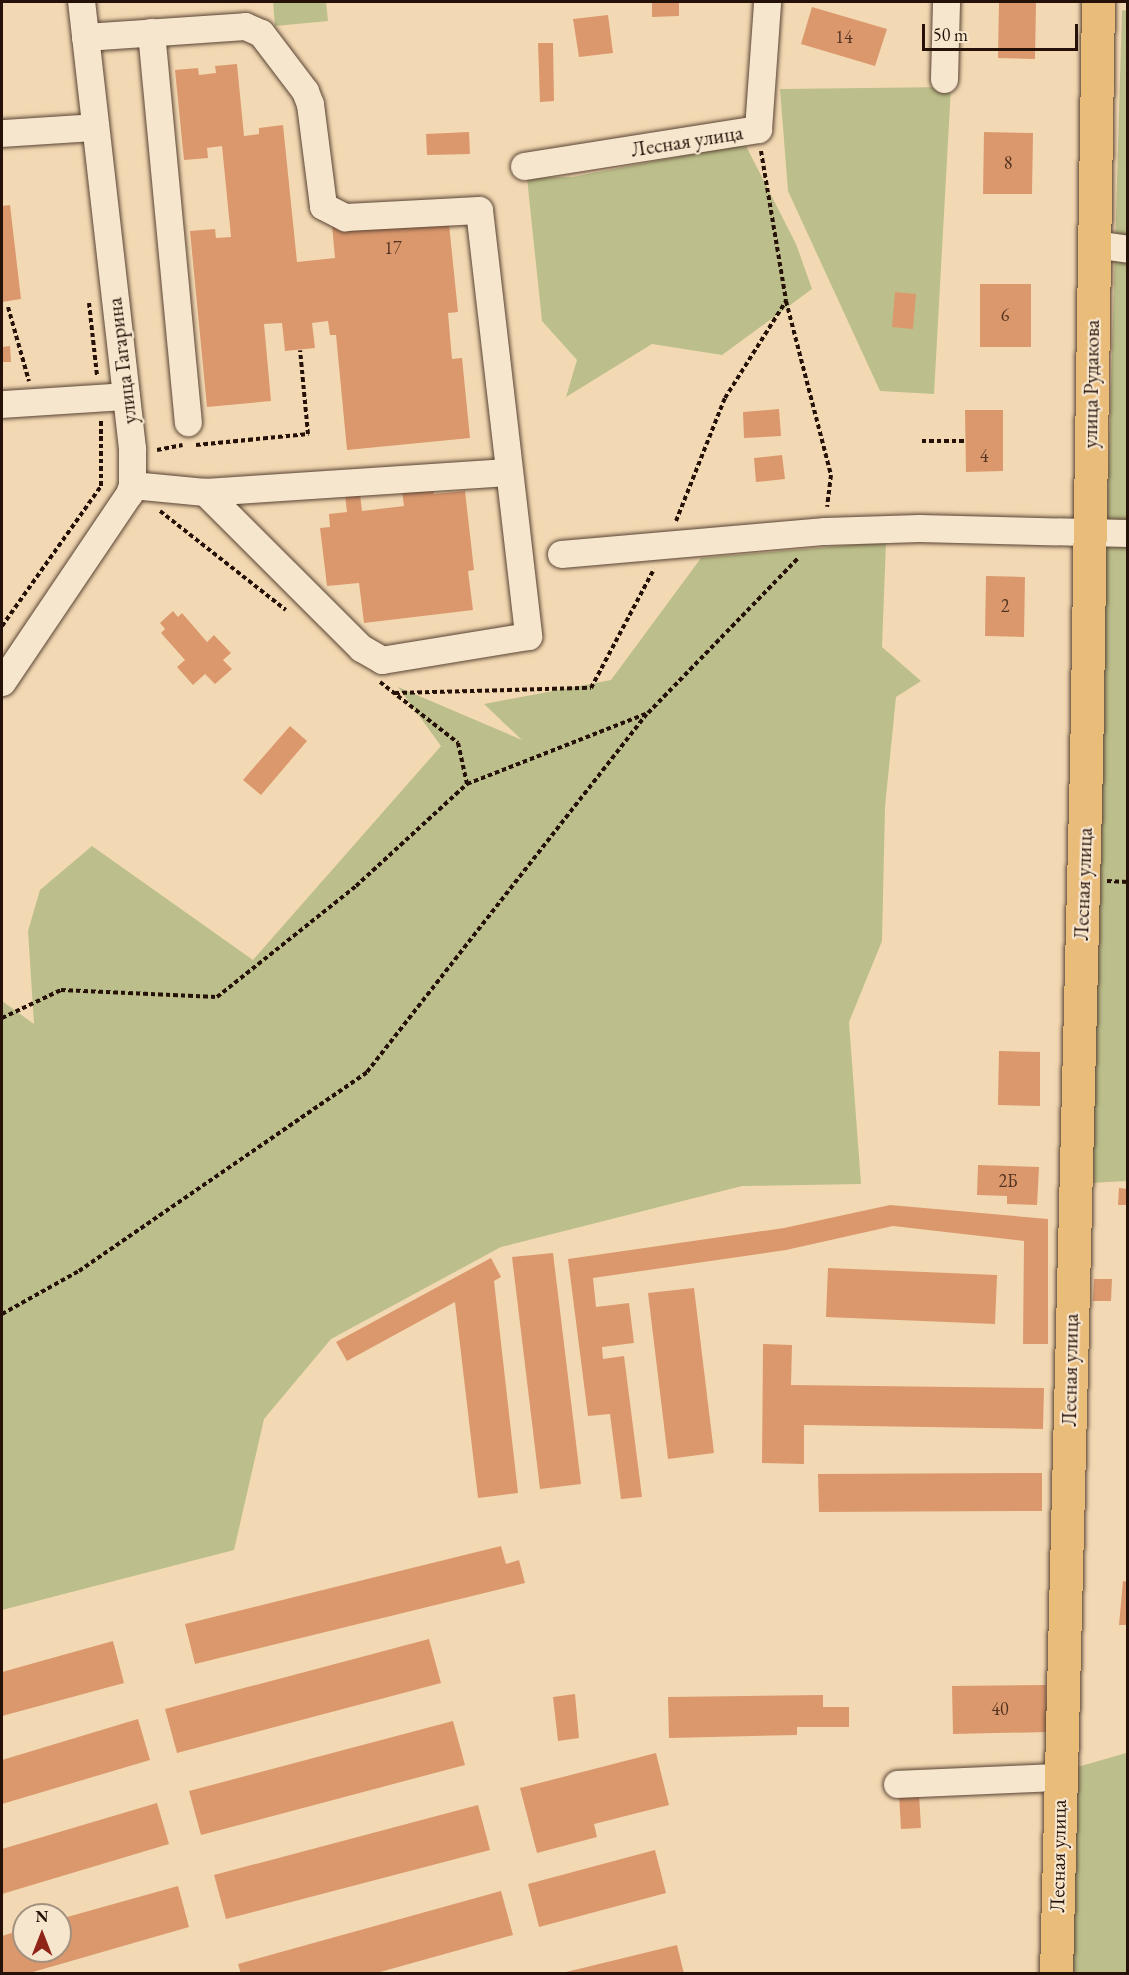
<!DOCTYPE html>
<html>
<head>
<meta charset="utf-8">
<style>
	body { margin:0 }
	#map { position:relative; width:1129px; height:1975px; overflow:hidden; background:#f3d9b3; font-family:"EB Garamond",serif }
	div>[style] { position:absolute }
	.green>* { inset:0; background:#bcbf8b }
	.building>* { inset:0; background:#db986d }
	.path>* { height:4px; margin-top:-2px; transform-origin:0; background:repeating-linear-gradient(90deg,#261108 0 4.5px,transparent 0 7.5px) }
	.roads { filter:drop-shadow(0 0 2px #594333) drop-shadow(0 0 2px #594333) }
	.minor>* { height:27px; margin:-13.5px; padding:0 13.5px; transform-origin:13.5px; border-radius:13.5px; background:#f7e6ce }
	.major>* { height:33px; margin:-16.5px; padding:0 16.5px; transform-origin:16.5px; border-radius:16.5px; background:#eabc7a }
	span { translate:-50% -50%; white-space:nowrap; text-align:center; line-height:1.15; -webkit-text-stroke:4.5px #f7e6ce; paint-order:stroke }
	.number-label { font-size:18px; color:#533321 }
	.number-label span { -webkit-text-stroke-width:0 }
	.street-label { font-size:21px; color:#261108 }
	.frame { position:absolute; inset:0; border:3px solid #261108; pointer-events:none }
	.north { position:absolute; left:12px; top:1903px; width:60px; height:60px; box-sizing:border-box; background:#f7e6ce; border:2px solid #a3917f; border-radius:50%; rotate:0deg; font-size:16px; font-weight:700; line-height:24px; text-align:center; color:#261108 }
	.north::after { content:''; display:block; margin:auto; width:21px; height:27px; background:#8f2418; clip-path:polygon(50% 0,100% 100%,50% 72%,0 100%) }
	.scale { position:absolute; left:922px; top:24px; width:156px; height:27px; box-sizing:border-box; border:3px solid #261108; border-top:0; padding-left:8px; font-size:18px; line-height:21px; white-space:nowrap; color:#261108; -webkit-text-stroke:4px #f7e6ce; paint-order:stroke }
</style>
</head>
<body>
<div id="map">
	<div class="green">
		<i style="clip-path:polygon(273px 2px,326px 2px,328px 21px,275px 26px)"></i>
		<i style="clip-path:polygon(1122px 10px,1128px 11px,1128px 1181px,1088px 1183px)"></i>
		<i style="clip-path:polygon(951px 87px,934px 394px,880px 391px,788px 191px,780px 89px)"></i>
		<i style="clip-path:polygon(745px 144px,796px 244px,812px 289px,722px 355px,652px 344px,566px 397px,577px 360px,542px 321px,527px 178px,572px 177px)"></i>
		<i style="clip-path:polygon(886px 542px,882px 647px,921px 681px,896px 697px,885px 807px,882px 941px,849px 1022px,861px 1184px,742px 1186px,501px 1247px,331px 1339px,264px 1419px,234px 1550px,2px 1610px,2px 1001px,34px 1024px,28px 931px,40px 890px,92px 846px,253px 960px,441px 746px,398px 687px,522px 740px,484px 704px,611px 680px,701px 558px)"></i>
		<i style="clip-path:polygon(1126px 1753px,1127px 1973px,1071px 1974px,1074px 1768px)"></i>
	</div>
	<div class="building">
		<i style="clip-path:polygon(652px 2px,679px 2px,679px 16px,652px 17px)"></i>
		<i style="clip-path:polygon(999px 2px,1036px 2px,1035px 59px,998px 58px)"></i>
		<i style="clip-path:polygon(812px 7px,887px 29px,875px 66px,801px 44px)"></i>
		<i style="clip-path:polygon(608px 15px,613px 53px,579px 57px,573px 19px)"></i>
		<i style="clip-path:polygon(538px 43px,553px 43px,554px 101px,540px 102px)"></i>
		<i style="clip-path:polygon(237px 64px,244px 136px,259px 134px,259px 128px,283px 125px,297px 262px,335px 258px,332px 225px,448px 214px,458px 312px,448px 313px,452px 359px,462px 358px,470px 438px,347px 450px,336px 335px,330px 335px,328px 321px,312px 323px,315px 348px,285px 351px,282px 323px,264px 324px,271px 401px,207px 407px,190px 231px,215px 229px,216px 238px,231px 237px,222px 146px,207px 148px,208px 158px,184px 160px,175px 70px,198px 68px,199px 75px,216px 73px,215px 66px)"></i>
		<i style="clip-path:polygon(469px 132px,470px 154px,427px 155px,426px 134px)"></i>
		<i style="clip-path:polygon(984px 132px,1033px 133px,1032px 194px,983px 194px)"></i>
		<i style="clip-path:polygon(10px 205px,21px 299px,2px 302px,2px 206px)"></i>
		<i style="clip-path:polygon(980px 284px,1031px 284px,1031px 347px,980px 347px)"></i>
		<i style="clip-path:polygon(895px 292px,916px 294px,913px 329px,892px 327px)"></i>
		<i style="clip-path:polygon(10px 346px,11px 362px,2px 362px,2px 347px)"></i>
		<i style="clip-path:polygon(779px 409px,781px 436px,744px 438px,743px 412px)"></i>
		<i style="clip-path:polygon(965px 410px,1003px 410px,1003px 471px,966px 472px)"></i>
		<i style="clip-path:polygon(782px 455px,785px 479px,756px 482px,754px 458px)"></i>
		<i style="clip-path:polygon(433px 488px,434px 494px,465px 491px,474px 570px,468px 571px,473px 610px,364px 623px,359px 583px,327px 586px,320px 528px,330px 527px,329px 514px,347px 512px,345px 495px,360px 494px,362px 511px,404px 506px,402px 491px)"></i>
		<i style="clip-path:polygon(986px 576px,1025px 577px,1024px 637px,985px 636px)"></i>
		<i style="clip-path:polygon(173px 611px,178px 617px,182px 613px,207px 642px,214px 635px,231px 653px,223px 660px,232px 669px,215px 684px,205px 674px,193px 685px,177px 667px,185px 660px,161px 633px,165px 629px,160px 623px)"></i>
		<i style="clip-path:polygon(290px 726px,307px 741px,261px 795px,243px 780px)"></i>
		<i style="clip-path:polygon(999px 1051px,1040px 1052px,1040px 1106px,998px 1105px)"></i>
		<i style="clip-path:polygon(978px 1165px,1039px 1167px,1037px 1205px,1007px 1204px,1007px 1196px,977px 1195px)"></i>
		<i style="clip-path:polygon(1119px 1188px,1128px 1189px,1128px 1205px,1118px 1205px)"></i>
		<i style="clip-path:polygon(890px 1205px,1048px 1219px,1048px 1344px,1023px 1344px,1024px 1241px,893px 1226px,786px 1250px,593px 1278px,596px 1307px,629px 1303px,634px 1343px,602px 1347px,603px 1359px,624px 1356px,642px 1497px,621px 1499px,610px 1414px,588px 1416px,568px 1259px,784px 1228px)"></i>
		<i style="clip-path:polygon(553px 1253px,581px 1484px,540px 1489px,512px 1257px)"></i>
		<i style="clip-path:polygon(491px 1258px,501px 1277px,494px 1281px,518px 1493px,478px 1498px,455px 1302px,347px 1361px,336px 1342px)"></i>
		<i style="clip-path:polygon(828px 1268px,997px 1275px,995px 1324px,826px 1317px)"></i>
		<i style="clip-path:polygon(1094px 1279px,1112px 1279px,1111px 1301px,1093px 1301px)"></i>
		<i style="clip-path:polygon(694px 1288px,714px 1453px,668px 1459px,648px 1293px)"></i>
		<i style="clip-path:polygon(763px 1344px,792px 1345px,791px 1385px,1044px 1388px,1043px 1429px,804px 1425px,804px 1464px,762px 1463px)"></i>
		<i style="clip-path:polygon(1042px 1473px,1042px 1511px,819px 1512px,818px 1474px)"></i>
		<i style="clip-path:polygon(501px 1546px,506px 1564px,519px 1560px,525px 1583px,195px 1664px,185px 1624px)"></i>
		<i style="clip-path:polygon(1123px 1581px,1128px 1582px,1128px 1625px,1119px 1625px)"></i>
		<i style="clip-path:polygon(429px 1639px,441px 1683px,177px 1753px,165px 1709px)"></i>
		<i style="clip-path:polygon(113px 1641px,124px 1683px,2px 1716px,2px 1672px)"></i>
		<i style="clip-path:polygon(1046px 1685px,1047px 1732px,953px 1734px,952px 1686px)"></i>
		<i style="clip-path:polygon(575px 1694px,579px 1738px,558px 1741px,553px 1697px)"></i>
		<i style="clip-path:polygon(823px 1695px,823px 1707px,849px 1707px,849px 1727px,797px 1727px,797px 1735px,669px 1738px,668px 1697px)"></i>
		<i style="clip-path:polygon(138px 1719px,150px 1760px,2px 1804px,2px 1760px)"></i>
		<i style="clip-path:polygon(453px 1721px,465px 1765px,201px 1835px,189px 1791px)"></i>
		<i style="clip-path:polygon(656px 1753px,669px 1805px,594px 1824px,597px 1837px,537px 1853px,520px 1788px)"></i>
		<i style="clip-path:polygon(919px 1794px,921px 1828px,901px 1829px,899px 1795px)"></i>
		<i style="clip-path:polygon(157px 1803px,169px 1844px,2px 1894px,2px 1849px)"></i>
		<i style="clip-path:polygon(478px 1805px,490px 1850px,226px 1919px,214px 1875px)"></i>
		<i style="clip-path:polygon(655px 1850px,666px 1893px,539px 1927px,528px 1884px)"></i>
		<i style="clip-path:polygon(178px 1886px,189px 1927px,26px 1974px,2px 1974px,2px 1936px,24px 1929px,24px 1951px,60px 1951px,60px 1919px)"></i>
		<i style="clip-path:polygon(501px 1891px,513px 1935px,373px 1974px,241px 1974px,238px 1964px)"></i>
		<i style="clip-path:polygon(677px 1945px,684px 1974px,563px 1974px,562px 1973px)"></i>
	</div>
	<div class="path">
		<i style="left:761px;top:151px;width:152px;rotate:80.5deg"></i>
		<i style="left:786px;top:301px;width:180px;rotate:75.5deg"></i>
		<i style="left:831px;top:475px;width:32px;rotate:97deg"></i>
		<i style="left:89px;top:303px;width:73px;rotate:83.7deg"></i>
		<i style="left:8px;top:307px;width:77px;rotate:74.2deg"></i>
		<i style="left:922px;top:441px;width:44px"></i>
		<i style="left:196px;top:445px;width:113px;rotate:-5.6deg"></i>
		<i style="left:308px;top:434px;width:84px;rotate:-95.4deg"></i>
		<i style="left:157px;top:450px;width:26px;rotate:-11deg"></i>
		<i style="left:160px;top:511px;width:160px;rotate:38.2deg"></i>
		<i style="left:676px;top:521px;width:132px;rotate:-68.3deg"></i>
		<i style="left:725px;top:398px;width:115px;rotate:-57.8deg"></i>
		<i style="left:2px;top:626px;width:171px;rotate:-54.7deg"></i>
		<i style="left:101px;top:486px;width:67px;rotate:-90deg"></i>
		<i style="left:380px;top:682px;width:99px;rotate:38deg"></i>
		<i style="left:458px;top:743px;width:42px;rotate:77.6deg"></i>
		<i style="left:395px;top:693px;width:196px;rotate:-1.5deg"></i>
		<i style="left:591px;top:688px;width:135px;rotate:-62.1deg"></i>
		<i style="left:1107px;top:881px;width:21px;rotate:3deg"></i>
		<i style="left:2px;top:1018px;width:65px;rotate:-25.4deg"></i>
		<i style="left:61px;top:990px;width:156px;rotate:2.6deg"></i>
		<i style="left:217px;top:997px;width:178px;rotate:-38.6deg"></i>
		<i style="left:356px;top:886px;width:151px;rotate:-42.6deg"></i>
		<i style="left:467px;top:784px;width:194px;rotate:-21.4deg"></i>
		<i style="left:648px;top:713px;width:216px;rotate:-45.9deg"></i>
		<i style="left:2px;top:1314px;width:88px;rotate:-29.2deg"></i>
		<i style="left:79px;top:1271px;width:350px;rotate:-34.6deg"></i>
		<i style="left:367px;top:1072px;width:454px;rotate:-52deg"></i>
	</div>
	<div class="roads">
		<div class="minor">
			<i style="left:151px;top:32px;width:392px;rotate:84.6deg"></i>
			<i style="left:85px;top:37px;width:160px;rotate:-3.9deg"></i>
			<i style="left:245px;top:26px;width:17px;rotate:24deg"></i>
			<i style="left:261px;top:33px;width:73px;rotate:52.8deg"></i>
			<i style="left:305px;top:91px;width:14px;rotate:69deg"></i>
			<i style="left:310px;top:104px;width:103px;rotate:82.7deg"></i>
			<i style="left:323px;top:206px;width:25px;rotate:27deg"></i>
			<i style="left:345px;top:217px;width:134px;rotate:-3deg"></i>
			<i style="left:479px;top:210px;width:429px;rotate:83.4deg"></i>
			<i style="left:528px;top:636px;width:148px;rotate:170.7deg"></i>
			<i style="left:382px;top:660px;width:24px;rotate:-150deg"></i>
			<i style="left:361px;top:648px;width:221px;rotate:-135deg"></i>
			<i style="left:944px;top:79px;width:77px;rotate:-88.5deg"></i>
			<i style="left:2px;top:133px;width:93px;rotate:-3.7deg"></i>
			<i style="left:524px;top:166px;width:237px;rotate:-9deg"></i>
			<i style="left:758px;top:129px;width:127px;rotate:-85.9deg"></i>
			<i style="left:1094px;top:244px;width:34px;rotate:8deg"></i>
			<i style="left:2px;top:404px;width:124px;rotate:-3.7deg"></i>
			<i style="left:132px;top:485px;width:73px;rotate:5.5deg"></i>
			<i style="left:205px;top:492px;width:303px;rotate:-3.8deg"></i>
			<i style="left:561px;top:554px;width:265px;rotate:-5deg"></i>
			<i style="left:825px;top:531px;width:94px;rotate:-1.8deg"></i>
			<i style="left:919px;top:528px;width:209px;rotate:1.4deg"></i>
			<i style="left:2px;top:682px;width:227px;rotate:-56deg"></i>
			<i style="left:129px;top:494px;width:9px;rotate:-72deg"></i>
			<i style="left:132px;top:485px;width:37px;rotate:-90deg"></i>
			<i style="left:132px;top:448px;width:449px;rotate:-96.5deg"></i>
			<i style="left:897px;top:1784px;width:163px;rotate:-2.5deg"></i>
		</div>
		<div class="major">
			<i style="left:1056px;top:1974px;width:1208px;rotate:-88.58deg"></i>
			<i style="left:1086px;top:766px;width:764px;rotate:-89.1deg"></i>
		</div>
	</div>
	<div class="number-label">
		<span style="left:844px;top:37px">14</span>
		<span style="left:1008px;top:163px">8</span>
		<span style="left:393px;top:248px">17</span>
		<span style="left:1005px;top:315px">6</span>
		<span style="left:984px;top:456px">4</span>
		<span style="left:1005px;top:606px">2</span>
		<span style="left:1008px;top:1181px">2Б</span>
		<span style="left:1000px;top:1709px">40</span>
	</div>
	<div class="street-label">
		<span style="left:687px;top:141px;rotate:-9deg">Лесная улица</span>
		<span style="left:122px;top:361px;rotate:-97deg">улица Гагарина</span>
		<span style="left:1091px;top:384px;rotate:-89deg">улица Рудакова</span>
		<span style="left:1083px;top:884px;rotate:-88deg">Лесная улица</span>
		<span style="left:1070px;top:1370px;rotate:-89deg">Лесная улица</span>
		<span style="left:1058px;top:1856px;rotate:-89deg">Лесная улица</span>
	</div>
	<div class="frame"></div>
	<div class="north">N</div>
	<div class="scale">50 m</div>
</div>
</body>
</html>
